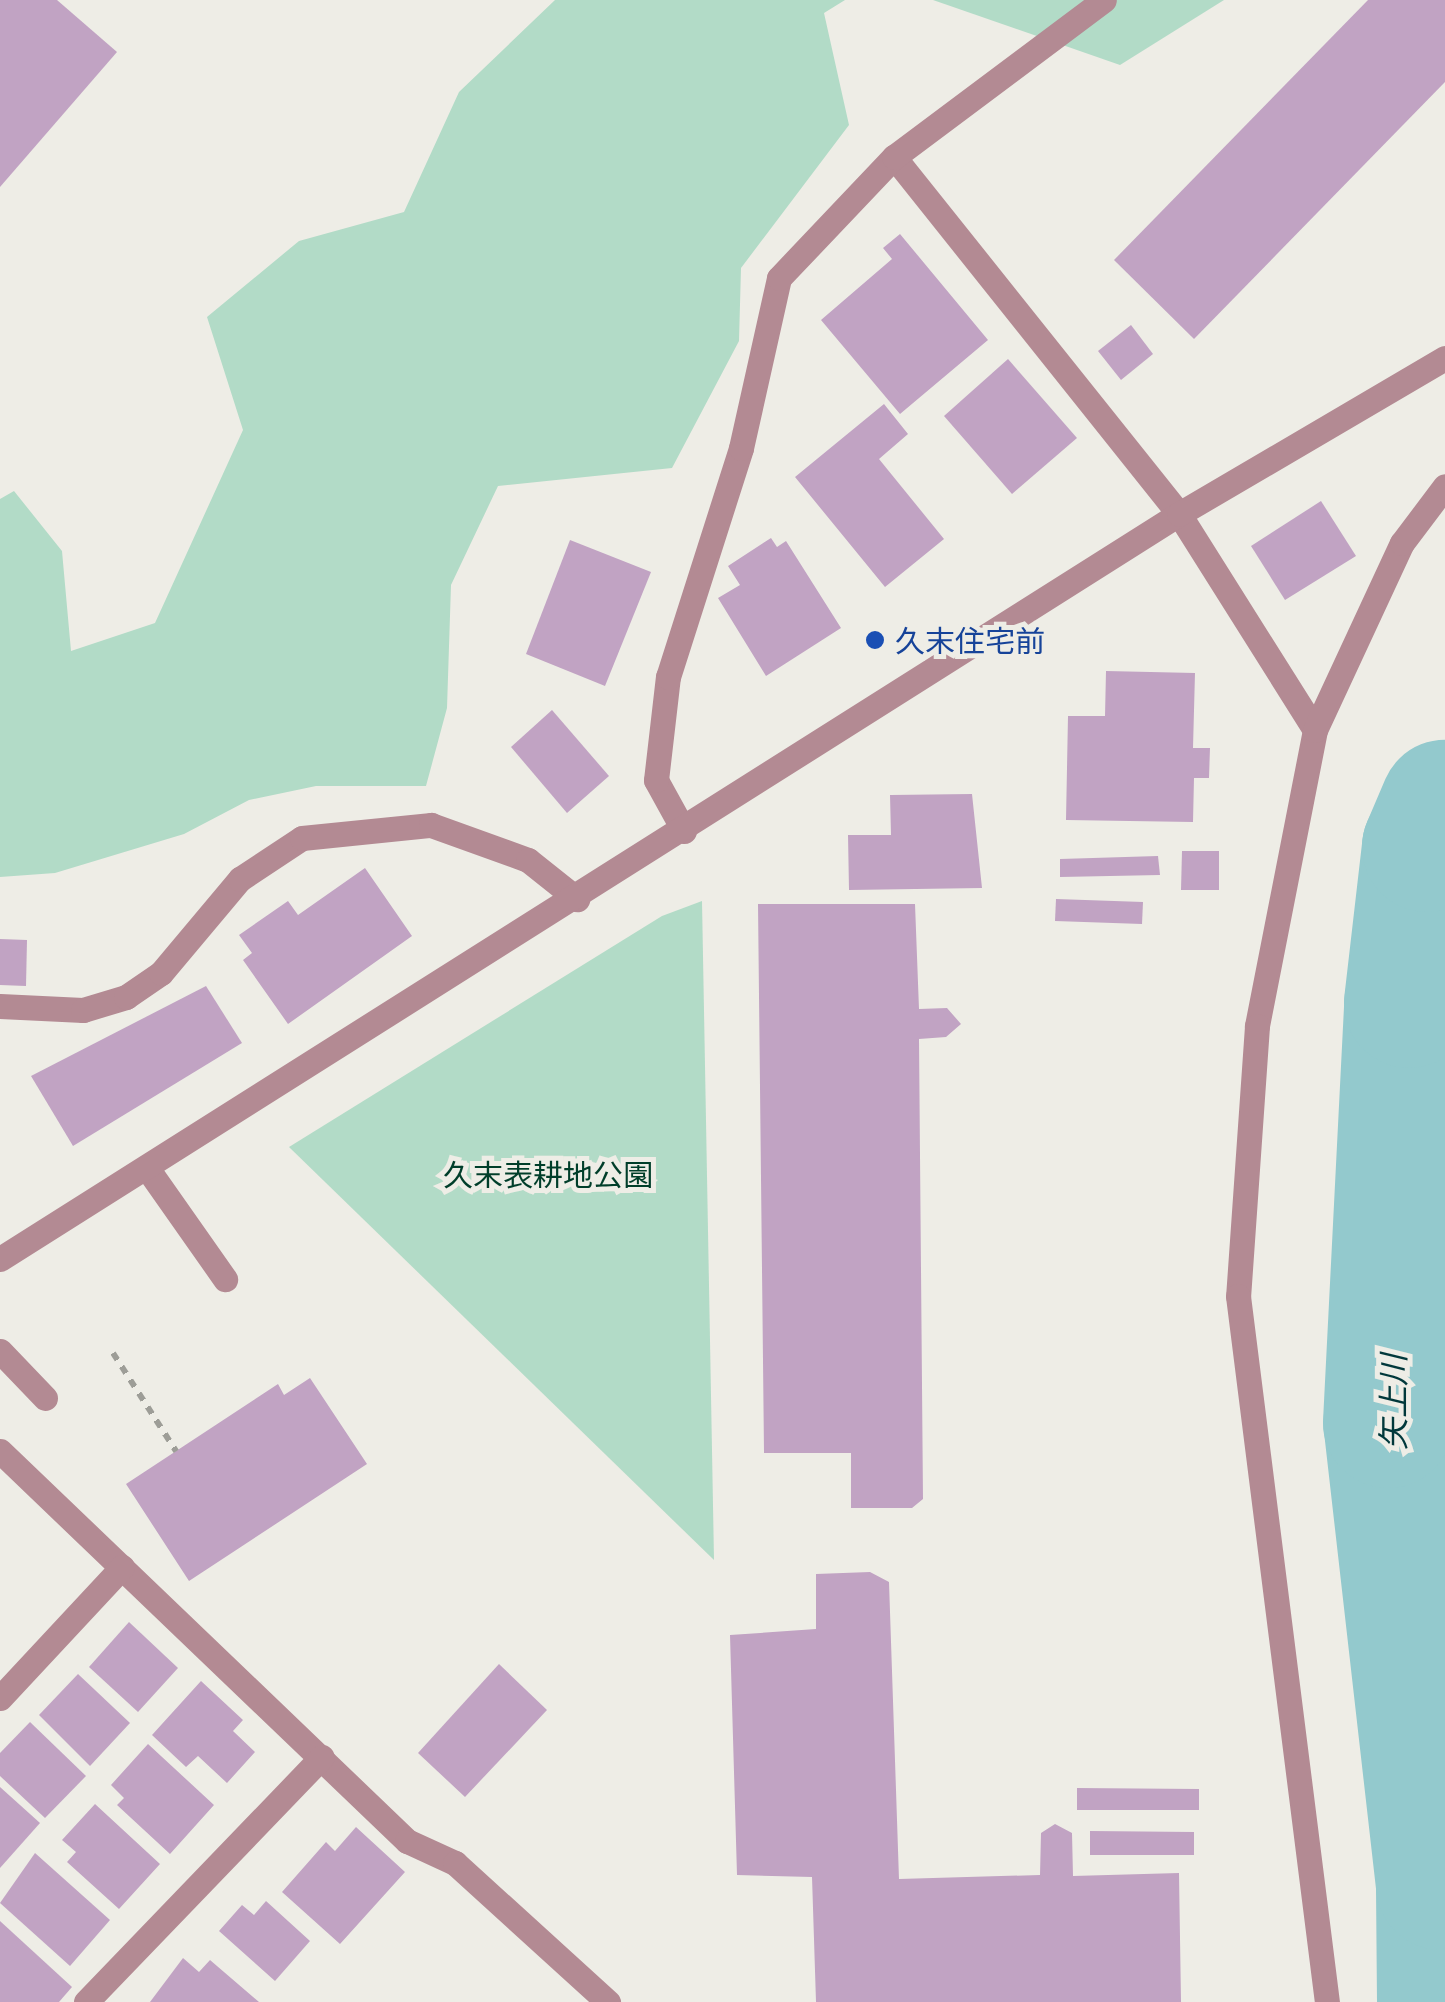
<!DOCTYPE html>
<html>
<head>
<meta charset="utf-8">
<style>
	body { margin:0 }
	#map { position:relative; width:1445px; height:2002px; overflow:hidden; background:#eeede6; font-family:"Exo 2","Noto Sans JP",sans-serif }
	div>[style] { position:absolute }
	.green>* { inset:0; background:#b2dbc7 }
	.river>* { height:130px; margin:-65px; padding:0 65px; transform-origin:65px; border-radius:65px; background:#93c9cd }
	.building>* { inset:0; background:#c1a3c3 }
	.path>* { height:6px; margin-top:-3px; transform-origin:0; background:repeating-linear-gradient(90deg,#9d9d97 0 8px,transparent 0 16px) }
	.minor>* { height:25px; margin:-12.5px; padding:0 12.5px; transform-origin:12.5px; border-radius:12.5px; background:#b38a93 }
	.dots>* { width:28px; height:28px; translate:-50% -50%; box-sizing:border-box; border:5px solid #eeede6; border-radius:50% }
	span { translate:-50% -50%; white-space:nowrap; text-align:center; line-height:1.15; -webkit-text-stroke:10px #eeede6; paint-order:stroke }
	.transit-label { font-size:30px; color:#164399 }
	.left { translate:0 -50%; text-align:left }
	.park-label { font-size:30px; color:#003e2a }
	.water-label { font-size:32px; color:#01383b; font-style:italic }
</style>
</head>
<body>
<div id="map">
	<div class="green">
		<i style="clip-path:polygon(555px 0,845px 0,824px 13px,849px 125px,741px 268px,739px 341px,672px 468px,498px 486px,451px 585px,447px 708px,426px 786px,316px 786px,249px 800px,184px 834px,55px 873px,0 877px,0 499px,14px 491px,62px 551px,71px 651px,155px 623px,243px 430px,207px 317px,299px 241px,404px 212px,459px 92px)"></i>
		<i style="clip-path:polygon(933px 0,1224px 0,1120px 65px)"></i>
		<i style="clip-path:polygon(702px 901px,714px 1560px,289px 1147px,662px 916px)"></i>
	</div>
	<div class="river">
		<i style="left:1442px;top:2002px;width:117px;rotate:-90.5deg"></i>
		<i style="left:1441px;top:1885px;width:465px;rotate:-96.5deg"></i>
		<i style="left:1388px;top:1423px;width:421px;rotate:-87.1deg"></i>
		<i style="left:1409px;top:1003px;width:157px;rotate:-83.4deg"></i>
		<i style="left:1427px;top:847px;width:46px;rotate:-66.8deg"></i>
	</div>
	<div class="building">
		<i style="clip-path:polygon(0 0,57px 0,117px 52px,0 187px)"></i>
		<i style="clip-path:polygon(1368px 0,1445px 0,1445px 82px,1194px 339px,1114px 260px)"></i>
		<i style="clip-path:polygon(900px 234px,988px 340px,900px 414px,821px 320px,892px 259px,883px 248px)"></i>
		<i style="clip-path:polygon(1131px 325px,1153px 354px,1121px 380px,1098px 351px)"></i>
		<i style="clip-path:polygon(1008px 359px,1077px 438px,1012px 494px,944px 416px)"></i>
		<i style="clip-path:polygon(884px 404px,908px 434px,879px 459px,944px 539px,885px 587px,795px 477px)"></i>
		<i style="clip-path:polygon(1321px 501px,1356px 556px,1285px 600px,1251px 546px)"></i>
		<i style="clip-path:polygon(771px 538px,777px 547px,786px 541px,841px 628px,766px 676px,718px 598px,740px 585px,728px 566px)"></i>
		<i style="clip-path:polygon(570px 540px,651px 572px,605px 686px,526px 654px)"></i>
		<i style="clip-path:polygon(1106px 671px,1195px 673px,1193px 748px,1210px 748px,1209px 778px,1194px 778px,1193px 822px,1066px 820px,1068px 716px,1105px 716px)"></i>
		<i style="clip-path:polygon(552px 710px,609px 776px,567px 813px,511px 747px)"></i>
		<i style="clip-path:polygon(972px 794px,982px 888px,849px 890px,848px 835px,891px 835px,890px 795px)"></i>
		<i style="clip-path:polygon(1182px 851px,1219px 851px,1219px 890px,1181px 890px)"></i>
		<i style="clip-path:polygon(1158px 856px,1160px 875px,1060px 877px,1060px 859px)"></i>
		<i style="clip-path:polygon(365px 868px,412px 936px,288px 1024px,243px 960px,252px 953px,239px 935px,288px 901px,298px 915px)"></i>
		<i style="clip-path:polygon(1056px 899px,1143px 902px,1142px 924px,1055px 921px)"></i>
		<i style="clip-path:polygon(758px 904px,915px 904px,919px 1009px,947px 1008px,961px 1024px,946px 1037px,919px 1039px,923px 1499px,912px 1508px,851px 1508px,851px 1453px,764px 1453px)"></i>
		<i style="clip-path:polygon(0 939px,27px 940px,26px 986px,0 985px)"></i>
		<i style="clip-path:polygon(206px 986px,242px 1043px,73px 1146px,31px 1076px)"></i>
		<i style="clip-path:polygon(310px 1378px,367px 1464px,189px 1581px,126px 1484px,278px 1384px,284px 1395px)"></i>
		<i style="clip-path:polygon(870px 1572px,889px 1582px,899px 1879px,1040px 1875px,1041px 1833px,1055px 1824px,1072px 1833px,1073px 1876px,1179px 1873px,1181px 2002px,816px 2002px,812px 1877px,737px 1875px,730px 1635px,816px 1629px,816px 1574px)"></i>
		<i style="clip-path:polygon(129px 1622px,178px 1668px,138px 1712px,89px 1667px)"></i>
		<i style="clip-path:polygon(499px 1664px,547px 1710px,465px 1797px,418px 1753px)"></i>
		<i style="clip-path:polygon(78px 1674px,130px 1723px,90px 1766px,39px 1715px)"></i>
		<i style="clip-path:polygon(201px 1681px,243px 1720px,233px 1731px,255px 1752px,227px 1783px,198px 1756px,186px 1767px,152px 1735px)"></i>
		<i style="clip-path:polygon(30px 1722px,86px 1776px,45px 1818px,0 1776px,0 1753px)"></i>
		<i style="clip-path:polygon(148px 1744px,214px 1805px,170px 1854px,117px 1805px,124px 1798px,111px 1785px)"></i>
		<i style="clip-path:polygon(0 1787px,40px 1823px,0 1868px)"></i>
		<i style="clip-path:polygon(1077px 1788px,1199px 1789px,1199px 1810px,1077px 1810px)"></i>
		<i style="clip-path:polygon(95px 1804px,160px 1864px,119px 1909px,67px 1862px,76px 1852px,62px 1840px)"></i>
		<i style="clip-path:polygon(356px 1827px,405px 1872px,340px 1944px,282px 1892px,326px 1842px,335px 1851px)"></i>
		<i style="clip-path:polygon(1090px 1831px,1194px 1832px,1194px 1855px,1090px 1855px)"></i>
		<i style="clip-path:polygon(35px 1853px,110px 1920px,70px 1966px,0 1903px)"></i>
		<i style="clip-path:polygon(266px 1901px,310px 1941px,275px 1981px,219px 1931px,242px 1905px,254px 1915px)"></i>
		<i style="clip-path:polygon(0 1921px,72px 1987px,59px 2002px,0 2002px)"></i>
		<i style="clip-path:polygon(183px 1958px,199px 1972px,210px 1960px,259px 2002px,150px 2002px)"></i>
	</div>
	<div class="path">
		<i style="left:113px;top:1353px;width:117px;rotate:57.3deg"></i>
	</div>
	<div class="minor">
		<i style="left:894px;top:157px;width:457px;rotate:51.4deg"></i>
		<i style="left:1179px;top:514px;width:255px;rotate:57.8deg"></i>
		<i style="left:1315px;top:730px;width:302px;rotate:101.1deg"></i>
		<i style="left:1257px;top:1026px;width:271px;rotate:94deg"></i>
		<i style="left:1238px;top:1296px;width:712px;rotate:82.82deg"></i>
		<i style="left:1315px;top:730px;width:206px;rotate:-65.1deg"></i>
		<i style="left:1402px;top:543px;width:71px;rotate:-53deg"></i>
		<i style="left:684px;top:831px;width:58px;rotate:-118.8deg"></i>
		<i style="left:656px;top:780px;width:104px;rotate:-83.4deg"></i>
		<i style="left:668px;top:677px;width:240px;rotate:-72.3deg"></i>
		<i style="left:741px;top:448px;width:174px;rotate:-77.4deg"></i>
		<i style="left:779px;top:278px;width:167px;rotate:-46.5deg"></i>
		<i style="left:894px;top:157px;width:262px;rotate:-36.8deg"></i>
		<i style="left:0;top:1006px;width:83px;rotate:2.8deg"></i>
		<i style="left:83px;top:1010px;width:45px;rotate:-16.8deg"></i>
		<i style="left:126px;top:997px;width:42px;rotate:-34.4deg"></i>
		<i style="left:161px;top:973px;width:123px;rotate:-50deg"></i>
		<i style="left:240px;top:879px;width:74px;rotate:-33.5deg"></i>
		<i style="left:302px;top:838px;width:130px;rotate:-5.8deg"></i>
		<i style="left:431px;top:825px;width:103px;rotate:19.8deg"></i>
		<i style="left:528px;top:860px;width:63px;rotate:38.5deg"></i>
		<i style="left:147px;top:1168px;width:136px;rotate:54.9deg"></i>
		<i style="left:0;top:1259px;width:1395px;rotate:-32.29deg"></i>
		<i style="left:1179px;top:514px;width:308px;rotate:-30.4deg"></i>
		<i style="left:0;top:1351px;width:65px;rotate:46.2deg"></i>
		<i style="left:0;top:1451px;width:564px;rotate:43.78deg"></i>
		<i style="left:407px;top:1841px;width:53px;rotate:24.6deg"></i>
		<i style="left:455px;top:1863px;width:207px;rotate:42.3deg"></i>
		<i style="left:0;top:1698px;width:179px;rotate:-47deg"></i>
		<i style="left:86px;top:2002px;width:340px;rotate:-46.1deg"></i>
	</div>
	<div class="dots">
		<i style="left:875px;top:640px;background:#1a4fb4"></i>
	</div>
	<div class="transit-label">
		<span class="left" style="left:895px;top:640px">久末住宅前</span>
	</div>
	<div class="park-label">
		<span style="left:548px;top:1174px">久末表耕地公園</span>
	</div>
	<div class="water-label">
		<span style="left:1392px;top:1402px;rotate:-90deg">矢上川</span>
	</div>
</div>
</body>
</html>
